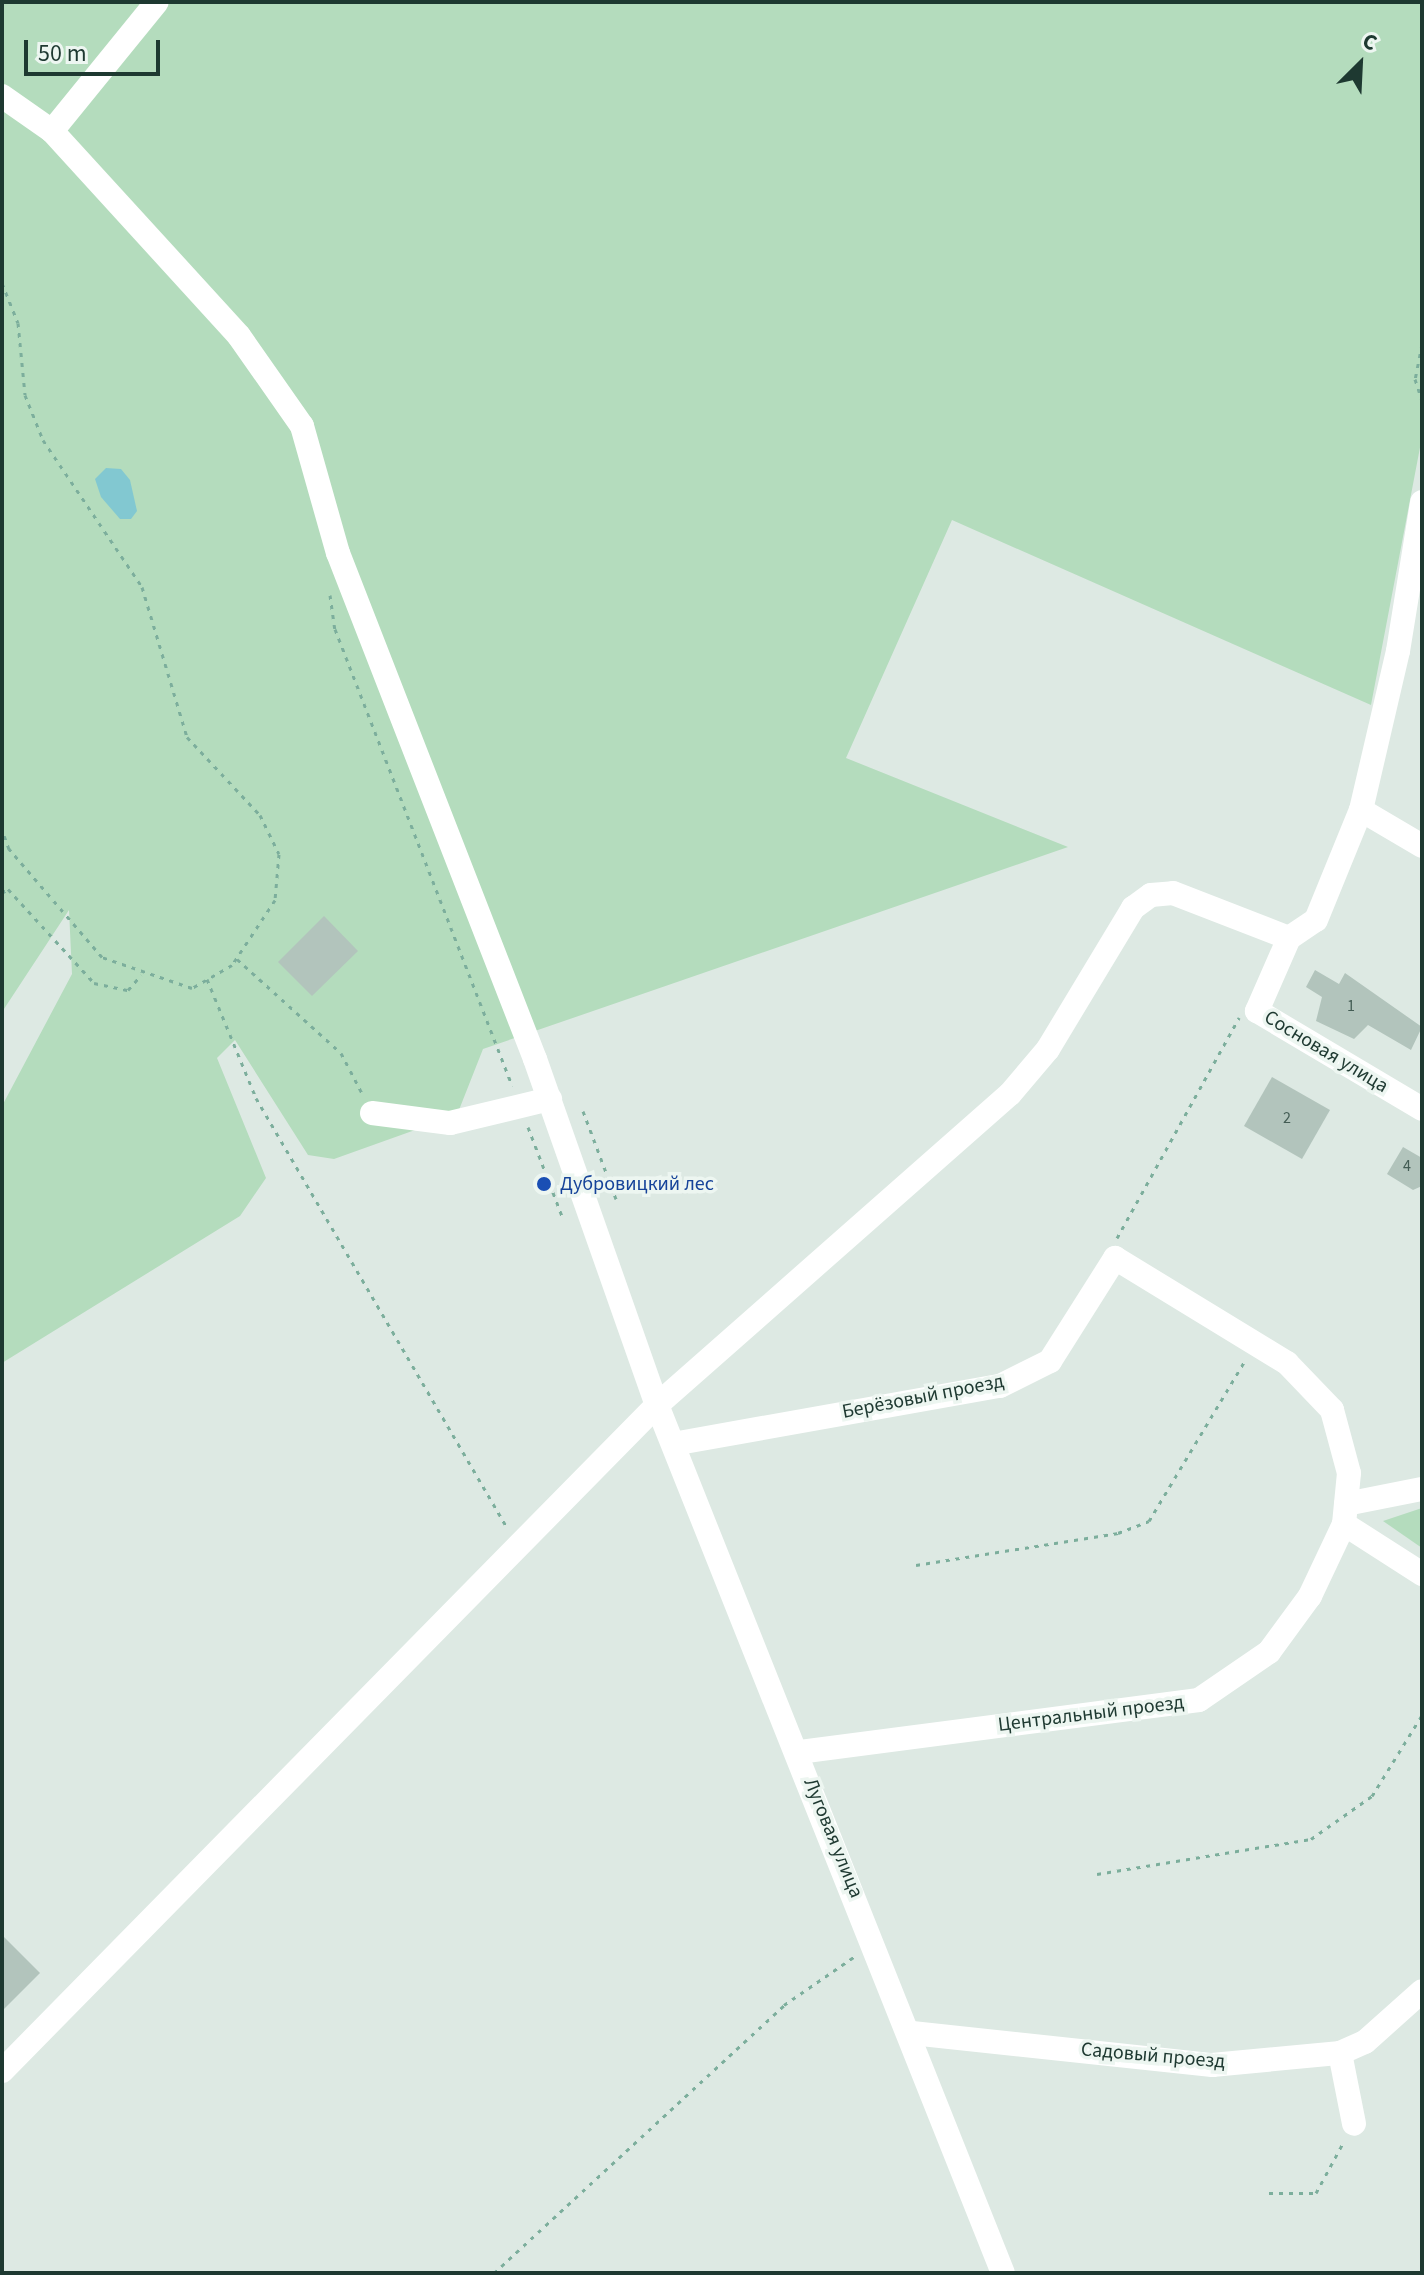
<!DOCTYPE html>
<html>
<head>
<meta charset="utf-8">
<style>
	body { margin:0 }
	#map { position:relative; width:1424px; height:2275px; overflow:hidden; background:#dde9e3; font-family:"Source Sans 3",sans-serif }
	div>[style] { position:absolute }
	.green>* { inset:0; background:#b4dcbd }
	.water>* { inset:0; background:#82c8d1 }
	.building>* { inset:0; background:#b2c4bc }
	.path>* { height:3px; margin-top:-1.5px; transform-origin:0; background:repeating-linear-gradient(90deg,#7cae9c 0 4px,transparent 0 10px) }
	.minor>* { height:24px; margin:-12px; padding:0 12px; transform-origin:12px; border-radius:12px; background:#fff }
	.dots>* { width:22px; height:22px; translate:-50% -50%; box-sizing:border-box; border:4px solid #edf6f1; border-radius:50% }
	span { translate:-50% -50%; white-space:nowrap; text-align:center; line-height:1.15; -webkit-text-stroke:7px #edf6f1; paint-order:stroke }
	.number-label { font-size:16px; color:#435c54 }
	.number-label span { -webkit-text-stroke-width:0 }
	.street-label { font-size:20px; color:#1e3931 }
	.transit-label { font-size:20px; color:#164399 }
	.left { translate:0 -50%; text-align:left }
	.frame { position:absolute; inset:0; border:4px solid #1e3931; pointer-events:none }
	.north { position:absolute; left:1320px; top:24px; width:80px; height:80px; -webkit-text-stroke:6px #edf6f1; paint-order:stroke; rotate:24deg; font-size:22px; font-weight:700; line-height:32px; text-align:center; color:#1e3931 }
	.north::after { content:''; display:block; margin:auto; width:28px; height:36px; background:#1e3931; clip-path:polygon(50% 0,100% 100%,50% 72%,0 100%) }
	.scale { position:absolute; left:24px; top:40px; width:136px; height:36px; box-sizing:border-box; border:4px solid #1e3931; border-top:0; padding-left:10px; font-size:24px; line-height:28px; white-space:nowrap; color:#1e3931; -webkit-text-stroke:6px #edf6f1; paint-order:stroke }
</style>
</head>
<body>
<div id="map">
	<div class="green">
		<i style="clip-path:polygon(2px 2px,1422px 2px,1422px 437px,1371px 705px,952px 520px,846px 758px,1068px 847px,483px 1049px,457px 1115px,334px 1159px,308px 1155px,235px 1040px,217px 1058px,266px 1178px,240px 1216px,2px 1363px,2px 1106px,72px 974px,69px 910px,2px 1012px)"></i>
		<i style="clip-path:polygon(1422px 1508px,1422px 1548px,1383px 1521px)"></i>
	</div>
	<div class="water">
		<i style="clip-path:polygon(106px 468px,121px 469px,130px 480px,137px 511px,131px 519px,120px 519px,101px 497px,95px 479px)"></i>
	</div>
	<div class="building">
		<i style="clip-path:polygon(324px 916px,358px 951px,312px 996px,278px 962px)"></i>
		<i style="clip-path:polygon(1315px 970px,1339px 984px,1345px 973px,1422px 1027px,1411px 1050px,1368px 1025px,1354px 1039px,1316px 1021px,1322px 997px,1306px 987px)"></i>
		<i style="clip-path:polygon(1272px 1077px,1330px 1110px,1302px 1159px,1244px 1126px)"></i>
		<i style="clip-path:polygon(1403px 1147px,1422px 1158px,1422px 1186px,1413px 1190px,1387px 1174px)"></i>
		<i style="clip-path:polygon(2px 1935px,40px 1973px,2px 2011px)"></i>
	</div>
	<div class="path">
		<i style="left:2px;top:283px;width:43px;rotate:68.2deg"></i>
		<i style="left:18px;top:323px;width:72px;rotate:84.4deg"></i>
		<i style="left:25px;top:395px;width:48px;rotate:68.2deg"></i>
		<i style="left:43px;top:440px;width:177px;rotate:56deg"></i>
		<i style="left:142px;top:587px;width:157px;rotate:73.3deg"></i>
		<i style="left:187px;top:737px;width:107px;rotate:46.9deg"></i>
		<i style="left:260px;top:815px;width:43px;rotate:64deg"></i>
		<i style="left:279px;top:854px;width:46px;rotate:95deg"></i>
		<i style="left:275px;top:900px;width:78px;rotate:123.5deg"></i>
		<i style="left:232px;top:965px;width:46px;rotate:150.1deg"></i>
		<i style="left:192px;top:988px;width:95px;rotate:-161deg"></i>
		<i style="left:102px;top:957px;width:143px;rotate:-130.7deg"></i>
		<i style="left:9px;top:849px;width:20px;rotate:-110deg"></i>
		<i style="left:1422px;top:344px;width:36px;rotate:101deg"></i>
		<i style="left:1415px;top:379px;width:23px;rotate:72deg"></i>
		<i style="left:330px;top:595px;width:34px;rotate:82deg"></i>
		<i style="left:335px;top:629px;width:490px;rotate:68.8deg"></i>
		<i style="left:2px;top:893px;width:7px;rotate:-34deg"></i>
		<i style="left:8px;top:889px;width:127px;rotate:47.5deg"></i>
		<i style="left:94px;top:983px;width:35px;rotate:12deg"></i>
		<i style="left:128px;top:990px;width:20px;rotate:-49deg"></i>
		<i style="left:237px;top:959px;width:140px;rotate:42.1deg"></i>
		<i style="left:341px;top:1053px;width:47px;rotate:62.4deg"></i>
		<i style="left:207px;top:979px;width:129px;rotate:67.6deg"></i>
		<i style="left:256px;top:1098px;width:499px;rotate:59.7deg"></i>
		<i style="left:583px;top:1111px;width:94px;rotate:69.4deg"></i>
		<i style="left:528px;top:1127px;width:95px;rotate:69.1deg"></i>
		<i style="left:1117px;top:1238px;width:252px;rotate:-61deg"></i>
		<i style="left:916px;top:1565px;width:205px;rotate:-9deg"></i>
		<i style="left:1118px;top:1533px;width:33px;rotate:-21deg"></i>
		<i style="left:1149px;top:1521px;width:185px;rotate:-59.1deg"></i>
		<i style="left:1097px;top:1874px;width:217px;rotate:-9.3deg"></i>
		<i style="left:1311px;top:1839px;width:75px;rotate:-35.2deg"></i>
		<i style="left:1372px;top:1796px;width:95px;rotate:-58.3deg"></i>
		<i style="left:1269px;top:2193px;width:47px"></i>
		<i style="left:1316px;top:2193px;width:57px;rotate:-61.6deg"></i>
		<i style="left:494px;top:2273px;width:395px;rotate:-42.7deg"></i>
		<i style="left:784px;top:2005px;width:86px;rotate:-34.6deg"></i>
	</div>
	<div class="minor">
		<i style="left:2px;top:96px;width:61px;rotate:35deg"></i>
		<i style="left:52px;top:131px;width:277px;rotate:47.6deg"></i>
		<i style="left:239px;top:336px;width:110px;rotate:55deg"></i>
		<i style="left:302px;top:426px;width:132px;rotate:74.2deg"></i>
		<i style="left:338px;top:553px;width:543px;rotate:68.73deg"></i>
		<i style="left:535px;top:1059px;width:367px;rotate:70.6deg"></i>
		<i style="left:657px;top:1405px;width:934px;rotate:68.27deg"></i>
		<i style="left:52px;top:131px;width:166px;rotate:-50.9deg"></i>
		<i style="left:1361px;top:810px;width:71px;rotate:30.5deg"></i>
		<i style="left:1289px;top:938px;width:80px;rotate:113.7deg"></i>
		<i style="left:1257px;top:1011px;width:192px;rotate:30.7deg"></i>
		<i style="left:372px;top:1113px;width:79px;rotate:7.3deg"></i>
		<i style="left:450px;top:1123px;width:103px;rotate:-13.5deg"></i>
		<i style="left:673px;top:1444px;width:332px;rotate:-10.1deg"></i>
		<i style="left:1000px;top:1386px;width:56px;rotate:-26.6deg"></i>
		<i style="left:1050px;top:1361px;width:122px;rotate:-57.7deg"></i>
		<i style="left:1115px;top:1258px;width:202px;rotate:31.4deg"></i>
		<i style="left:1287px;top:1363px;width:65px;rotate:46.2deg"></i>
		<i style="left:1332px;top:1410px;width:65px;rotate:74.9deg"></i>
		<i style="left:1349px;top:1473px;width:51px;rotate:95.6deg"></i>
		<i style="left:1344px;top:1524px;width:80px;rotate:115.3deg"></i>
		<i style="left:1310px;top:1596px;width:69px;rotate:126.2deg"></i>
		<i style="left:1269px;top:1652px;width:85px;rotate:145.6deg"></i>
		<i style="left:1199px;top:1700px;width:404px;rotate:172.6deg"></i>
		<i style="left:1346px;top:1504px;width:77px;rotate:-11.2deg"></i>
		<i style="left:1344px;top:1524px;width:93px;rotate:32.7deg"></i>
		<i style="left:912px;top:2033px;width:302px;rotate:6.1deg"></i>
		<i style="left:1212px;top:2065px;width:129px;rotate:-5.4deg"></i>
		<i style="left:1340px;top:2053px;width:27px;rotate:-24deg"></i>
		<i style="left:1365px;top:2042px;width:76px;rotate:-41.8deg"></i>
		<i style="left:1340px;top:2053px;width:72px;rotate:78.8deg"></i>
		<i style="left:2px;top:2071px;width:934px;rotate:-45.48deg"></i>
		<i style="left:657px;top:1405px;width:470px;rotate:-41.4deg"></i>
		<i style="left:1010px;top:1094px;width:59px;rotate:-49.8deg"></i>
		<i style="left:1048px;top:1049px;width:165px;rotate:-58.9deg"></i>
		<i style="left:1133px;top:908px;width:22px;rotate:-36deg"></i>
		<i style="left:1151px;top:895px;width:22px;rotate:-5deg"></i>
		<i style="left:1173px;top:893px;width:124px;rotate:21.2deg"></i>
		<i style="left:1289px;top:938px;width:32px;rotate:-34deg"></i>
		<i style="left:1316px;top:920px;width:119px;rotate:-67.8deg"></i>
		<i style="left:1361px;top:810px;width:163px;rotate:-76.9deg"></i>
		<i style="left:1398px;top:651px;width:151px;rotate:-80.8deg"></i>
	</div>
	<div class="dots">
		<i style="left:544px;top:1184px;background:#1a4fb4"></i>
	</div>
	<div class="number-label">
		<span style="left:1351px;top:1006px">1</span>
		<span style="left:1287px;top:1118px">2</span>
		<span style="left:1407px;top:1166px">4</span>
	</div>
	<div class="street-label">
		<span style="left:1326px;top:1052px;rotate:31deg">Сосновая улица</span>
		<span style="left:923px;top:1397px;rotate:-11deg">Берёзовый проезд</span>
		<span style="left:1091px;top:1714px;rotate:-7deg">Центральный проезд</span>
		<span style="left:833px;top:1838px;rotate:68deg">Луговая улица</span>
		<span style="left:1153px;top:2056px;rotate:5deg">Садовый проезд</span>
	</div>
	<div class="transit-label">
		<span class="left" style="left:560px;top:1184px">Дубровицкий лес</span>
	</div>
	<div class="frame"></div>
	<div class="north">С</div>
	<div class="scale">50 m</div>
</div>
</body>
</html>
